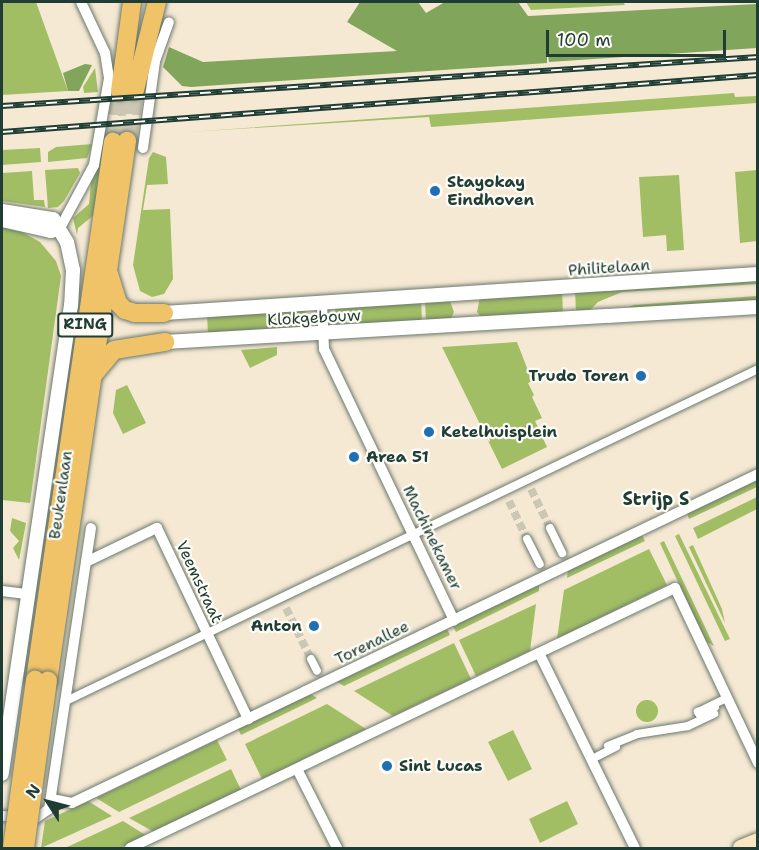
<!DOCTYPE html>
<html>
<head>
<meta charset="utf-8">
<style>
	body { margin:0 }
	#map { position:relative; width:759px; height:850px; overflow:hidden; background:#f6e9d4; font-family:"Shantell Sans",sans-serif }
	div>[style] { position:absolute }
	.green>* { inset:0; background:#a2be65 }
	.round { border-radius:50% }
	.forest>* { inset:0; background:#81a55a }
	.pedestrian-tunnel>* { height:8px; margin-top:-4px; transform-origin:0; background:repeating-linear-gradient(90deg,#cbc7b4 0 8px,transparent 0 12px) }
	.primary-tunnel>* { height:18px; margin-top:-9px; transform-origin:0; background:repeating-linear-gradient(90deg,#cbc7b4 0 18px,transparent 0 27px) }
	.roads { filter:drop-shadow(0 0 2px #6a796c) drop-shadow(0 0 2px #6a796c) }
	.pedestrian>* { height:8px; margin:-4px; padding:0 4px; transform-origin:4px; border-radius:4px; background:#fff }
	.minor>* { height:10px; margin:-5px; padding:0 5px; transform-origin:5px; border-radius:5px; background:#fff }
	.tertiary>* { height:14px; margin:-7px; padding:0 7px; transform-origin:7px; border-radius:7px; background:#fff }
	.secondary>* { height:16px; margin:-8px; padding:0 8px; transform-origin:8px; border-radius:8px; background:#f9e7c3 }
	.primary>* { height:18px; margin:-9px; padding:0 9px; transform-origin:9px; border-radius:9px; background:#f1c369 }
	.rail>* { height:6px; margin-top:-3px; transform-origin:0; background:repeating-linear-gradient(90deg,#fdfcf7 0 11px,#1f3d34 0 22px); box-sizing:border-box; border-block:2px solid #1f3d34 }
	.bridges { filter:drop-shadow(0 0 2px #6a796c) drop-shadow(0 0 2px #6a796c) }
	.primary-bridge>* { height:18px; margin:-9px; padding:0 9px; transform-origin:9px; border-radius:9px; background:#f1c369 }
	.dots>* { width:16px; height:16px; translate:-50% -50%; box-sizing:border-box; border:3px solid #fdfcf7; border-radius:50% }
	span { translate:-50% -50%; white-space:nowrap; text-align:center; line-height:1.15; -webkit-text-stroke:4.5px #fdfcf7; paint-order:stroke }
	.shield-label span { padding:2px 4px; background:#fdfcf7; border:2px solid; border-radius:4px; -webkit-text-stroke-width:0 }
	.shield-label { font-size:15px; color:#1f3d34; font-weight:700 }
	.poi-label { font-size:16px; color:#1f3d34; font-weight:700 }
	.left { translate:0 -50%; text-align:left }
	.right { translate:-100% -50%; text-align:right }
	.street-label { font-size:16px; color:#1f3d34 }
	.neighbourhood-label { font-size:18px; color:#1f3d34; font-weight:700 }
	.frame { position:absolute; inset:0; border:3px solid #1f3d34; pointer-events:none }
	.north { position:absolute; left:18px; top:772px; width:60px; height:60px; -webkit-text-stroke:4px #fdfcf7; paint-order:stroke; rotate:306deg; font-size:16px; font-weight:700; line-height:24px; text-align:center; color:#1f3d34 }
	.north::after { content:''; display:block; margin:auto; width:21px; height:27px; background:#1f3d34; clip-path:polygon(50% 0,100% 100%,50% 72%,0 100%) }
	.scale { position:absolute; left:546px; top:30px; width:180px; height:27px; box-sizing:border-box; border:3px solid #1f3d34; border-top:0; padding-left:8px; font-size:18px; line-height:21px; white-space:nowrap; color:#1f3d34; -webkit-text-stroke:4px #fdfcf7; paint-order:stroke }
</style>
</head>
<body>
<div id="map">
	<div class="green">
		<i style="clip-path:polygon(2px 2px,36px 2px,68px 91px,2px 95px)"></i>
		<i style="clip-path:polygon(526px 2px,623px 2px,625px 5px,531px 10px)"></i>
		<i style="clip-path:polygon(95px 68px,98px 92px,84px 93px,83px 87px)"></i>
		<i style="clip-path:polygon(734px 93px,735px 97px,757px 96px,757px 103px,431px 127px,429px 117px,188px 132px)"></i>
		<i style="clip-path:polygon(92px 144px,87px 158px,48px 162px,48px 152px,56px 147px)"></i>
		<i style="clip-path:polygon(40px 148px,41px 162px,2px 165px,2px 150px)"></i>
		<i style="clip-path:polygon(153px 152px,166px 157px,168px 184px,147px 185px,143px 210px,170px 209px,173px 279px,164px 294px,152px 297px,140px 291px,133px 265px,149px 158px)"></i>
		<i style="clip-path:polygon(103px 153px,94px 215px,78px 228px,77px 235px,73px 218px,89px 204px,91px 183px)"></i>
		<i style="clip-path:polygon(78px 168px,80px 173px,64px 201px,58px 207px,48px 208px,45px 170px)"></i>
		<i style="clip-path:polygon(757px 170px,757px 241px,740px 243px,735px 172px)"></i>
		<i style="clip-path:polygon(32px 171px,34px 200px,44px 200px,45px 207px,2px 201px,2px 173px)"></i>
		<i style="clip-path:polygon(679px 175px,684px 250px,667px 251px,666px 235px,643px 237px,639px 177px)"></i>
		<i style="clip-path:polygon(2px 227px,22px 232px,40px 242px,56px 261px,61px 276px,30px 503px,2px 500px)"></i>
		<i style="clip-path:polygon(757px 279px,757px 284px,622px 292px,598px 302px,588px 312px,576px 313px,575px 290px)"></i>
		<i style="clip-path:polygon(562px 290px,563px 314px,482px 318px,477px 312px,480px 297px)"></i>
		<i style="clip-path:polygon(757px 296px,757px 301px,621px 310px,634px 305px)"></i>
		<i style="clip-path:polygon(421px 300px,422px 322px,336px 328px,335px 305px)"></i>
		<i style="clip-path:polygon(425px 300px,450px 301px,454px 312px,451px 319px,426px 322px)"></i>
		<i style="clip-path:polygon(305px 307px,306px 330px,208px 336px,207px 313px)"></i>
		<i style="clip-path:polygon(517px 342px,532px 381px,528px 383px,534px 395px,532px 397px,542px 418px,535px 421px,547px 447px,502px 469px,442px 347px)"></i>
		<i style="clip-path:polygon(277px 347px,277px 355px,250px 368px,241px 350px)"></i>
		<i style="clip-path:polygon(127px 385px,146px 423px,123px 434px,113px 413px,116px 390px)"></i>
		<i style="clip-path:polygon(757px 479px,757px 487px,689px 519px,687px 513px)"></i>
		<i style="clip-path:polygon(757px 497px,757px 509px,698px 539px,693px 528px)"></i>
		<i style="clip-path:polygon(12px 518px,26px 523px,19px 560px,13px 548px,19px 541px,10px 531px)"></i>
		<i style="clip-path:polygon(679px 534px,730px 639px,725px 641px,675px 536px)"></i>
		<i style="clip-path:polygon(642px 535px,645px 541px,567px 578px,568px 571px)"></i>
		<i style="clip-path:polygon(664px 541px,714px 646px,705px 641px,660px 543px)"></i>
		<i style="clip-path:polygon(693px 545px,722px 609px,725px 623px,689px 547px)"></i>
		<i style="clip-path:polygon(649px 549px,667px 585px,557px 639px,564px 590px)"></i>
		<i style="clip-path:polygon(539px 585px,539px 591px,456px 632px,453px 626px)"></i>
		<i style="clip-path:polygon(536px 604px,530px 651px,476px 676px,459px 640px)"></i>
		<i style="clip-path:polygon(447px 629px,450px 635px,344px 686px,337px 682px)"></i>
		<i style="clip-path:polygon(454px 643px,471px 679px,393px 716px,354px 691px)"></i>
		<i style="clip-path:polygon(311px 694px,317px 698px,241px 735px,238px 729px)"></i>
		<i class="round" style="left:636px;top:700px;width:22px;height:22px"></i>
		<i style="clip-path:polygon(327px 704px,366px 729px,262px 779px,245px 744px)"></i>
		<i style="clip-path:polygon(513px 730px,532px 769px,508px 781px,488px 742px)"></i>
		<i style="clip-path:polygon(217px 740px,227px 760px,119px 812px,96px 798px)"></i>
		<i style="clip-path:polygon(231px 769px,241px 790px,154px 832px,129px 818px)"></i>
		<i style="clip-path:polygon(88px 801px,112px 816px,41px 848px,45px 821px)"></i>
		<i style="clip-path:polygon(567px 801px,578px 824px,540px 843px,529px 819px)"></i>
		<i style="clip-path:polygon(123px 821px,147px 836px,120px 848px,65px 848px)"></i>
	</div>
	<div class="forest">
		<i style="clip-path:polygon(360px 2px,418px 2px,426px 13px,445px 2px,518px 2px,528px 16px,757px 4px,757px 48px,549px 62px,547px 46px,547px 63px,191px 87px,182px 86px,163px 67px,169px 47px,203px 62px,397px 51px,347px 22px)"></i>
		<i style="clip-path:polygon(85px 64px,92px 65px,79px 91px,68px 91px,63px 73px)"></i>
	</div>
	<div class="pedestrian-tunnel">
		<i style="left:531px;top:489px;width:43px;rotate:64deg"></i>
		<i style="left:509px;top:501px;width:42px;rotate:64.7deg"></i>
		<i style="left:286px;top:608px;width:57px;rotate:63.9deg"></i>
	</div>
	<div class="primary-tunnel">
		<i style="left:127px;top:141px;width:52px;rotate:-81.1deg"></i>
		<i style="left:113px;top:142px;width:51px;rotate:-82.2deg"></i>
	</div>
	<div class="roads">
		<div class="pedestrian">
			<i style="left:550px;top:528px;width:28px;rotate:64deg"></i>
			<i style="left:527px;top:539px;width:28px;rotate:63deg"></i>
			<i style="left:311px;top:659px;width:13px;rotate:63deg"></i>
			<i style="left:66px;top:701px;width:768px;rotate:-25.63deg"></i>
			<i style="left:709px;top:714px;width:9px;rotate:-49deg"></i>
			<i style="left:715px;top:707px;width:17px;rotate:152deg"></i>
			<i style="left:700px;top:715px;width:4px;rotate:-124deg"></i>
			<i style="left:698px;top:712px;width:32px;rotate:-26deg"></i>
			<i style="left:608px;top:746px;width:31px;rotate:-22deg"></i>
			<i style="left:637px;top:734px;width:52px;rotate:-8.9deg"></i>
			<i style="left:688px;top:726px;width:29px;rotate:-25deg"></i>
			<i style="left:592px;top:759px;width:27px;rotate:-27deg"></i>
		</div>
		<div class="minor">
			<i style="left:143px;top:148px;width:88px;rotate:-82.1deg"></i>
			<i style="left:155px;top:61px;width:41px;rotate:-70.3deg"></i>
			<i style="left:59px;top:230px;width:74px;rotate:-61.7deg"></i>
			<i style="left:94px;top:165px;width:88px;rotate:-80.2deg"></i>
			<i style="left:109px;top:78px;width:25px;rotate:-99deg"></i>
			<i style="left:105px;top:53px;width:56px;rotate:-115.2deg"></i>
			<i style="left:322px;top:303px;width:46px;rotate:87.5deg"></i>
			<i style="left:324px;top:349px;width:301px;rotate:64.4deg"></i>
			<i style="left:86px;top:562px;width:79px;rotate:-25.6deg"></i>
			<i style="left:157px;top:528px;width:212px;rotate:64.5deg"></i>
			<i style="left:2px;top:591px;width:24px;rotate:7deg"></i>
			<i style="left:539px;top:653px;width:217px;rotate:63.8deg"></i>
			<i style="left:297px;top:769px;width:89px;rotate:63.1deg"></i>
			<i style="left:52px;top:799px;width:20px;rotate:11deg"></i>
			<i style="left:72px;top:803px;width:761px;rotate:-25.62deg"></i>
			<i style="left:2px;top:816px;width:34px;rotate:3deg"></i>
			<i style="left:36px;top:818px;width:16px;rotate:-35deg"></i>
			<i style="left:49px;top:809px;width:284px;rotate:-81.5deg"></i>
			<i style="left:130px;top:848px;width:604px;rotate:-25.5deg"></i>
			<i style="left:675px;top:588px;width:194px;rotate:64.6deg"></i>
		</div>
		<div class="tertiary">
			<i style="left:2px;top:211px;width:52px;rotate:8.9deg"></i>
			<i style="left:53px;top:219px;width:27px;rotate:59deg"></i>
			<i style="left:67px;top:242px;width:29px;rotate:78deg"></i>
			<i style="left:73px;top:270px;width:35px;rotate:93deg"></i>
			<i style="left:71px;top:305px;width:474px;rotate:98.4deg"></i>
			<i style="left:2px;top:220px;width:50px;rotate:12.7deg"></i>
			<i style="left:51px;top:231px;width:6px;rotate:-18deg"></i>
			<i style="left:164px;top:313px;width:595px;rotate:-3.76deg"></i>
			<i style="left:165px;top:342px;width:594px;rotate:-3.38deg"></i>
		</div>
		<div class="secondary">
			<i style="left:741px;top:848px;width:18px;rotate:-22deg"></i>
		</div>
		<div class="primary">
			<i style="left:135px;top:90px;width:91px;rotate:-76deg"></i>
			<i style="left:120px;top:91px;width:90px;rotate:-82.3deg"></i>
			<i style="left:109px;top:274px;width:30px;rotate:73deg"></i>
			<i style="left:118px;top:303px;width:10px;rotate:45deg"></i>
			<i style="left:125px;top:310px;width:10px;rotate:17deg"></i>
			<i style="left:135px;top:313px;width:29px"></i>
			<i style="left:94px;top:374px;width:31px;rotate:-50deg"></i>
			<i style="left:114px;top:350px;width:52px;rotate:-8.9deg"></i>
			<i style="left:35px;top:680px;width:544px;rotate:-81.75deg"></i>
			<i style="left:48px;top:681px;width:546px;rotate:-81.68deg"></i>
		</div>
	</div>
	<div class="rail">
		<i style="left:2px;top:106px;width:758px;rotate:-3.71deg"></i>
		<i style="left:2px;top:132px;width:758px;rotate:-4.31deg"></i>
	</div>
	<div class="bridges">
		<div class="primary-bridge">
			<i style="left:12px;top:848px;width:170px;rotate:-82.2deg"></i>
			<i style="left:25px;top:848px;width:169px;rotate:-82.2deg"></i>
		</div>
	</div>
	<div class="dots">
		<i style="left:435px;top:191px;background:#1f6fb2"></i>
		<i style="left:641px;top:376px;background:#1f6fb2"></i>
		<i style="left:429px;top:432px;background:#1f6fb2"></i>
		<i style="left:354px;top:457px;background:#1f6fb2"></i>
		<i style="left:314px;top:626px;background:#1f6fb2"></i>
		<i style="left:387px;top:766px;background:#1f6fb2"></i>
	</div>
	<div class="shield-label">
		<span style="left:85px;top:325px">RING</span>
	</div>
	<div class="poi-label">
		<span class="left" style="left:447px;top:191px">Stayokay<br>Eindhoven</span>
		<span class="right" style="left:629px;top:376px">Trudo Toren</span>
		<span class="left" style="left:441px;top:432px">Ketelhuisplein</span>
		<span class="left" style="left:366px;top:457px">Area 51</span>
		<span class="right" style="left:302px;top:626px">Anton</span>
		<span class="left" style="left:399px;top:766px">Sint Lucas</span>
	</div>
	<div class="street-label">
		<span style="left:609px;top:268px;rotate:-4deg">Philitelaan</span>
		<span style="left:314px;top:318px;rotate:-3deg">Klokgebouw</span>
		<span style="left:61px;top:495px;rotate:-82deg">Beukenlaan</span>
		<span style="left:432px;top:538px;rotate:64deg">Machinekamer</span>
		<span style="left:199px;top:582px;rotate:65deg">Veemstraat</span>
		<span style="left:372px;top:643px;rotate:-26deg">Torenallee</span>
	</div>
	<div class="neighbourhood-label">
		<span style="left:656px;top:499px">Strijp S</span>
	</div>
	<div class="frame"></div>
	<div class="north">N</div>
	<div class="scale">100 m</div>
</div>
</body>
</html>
